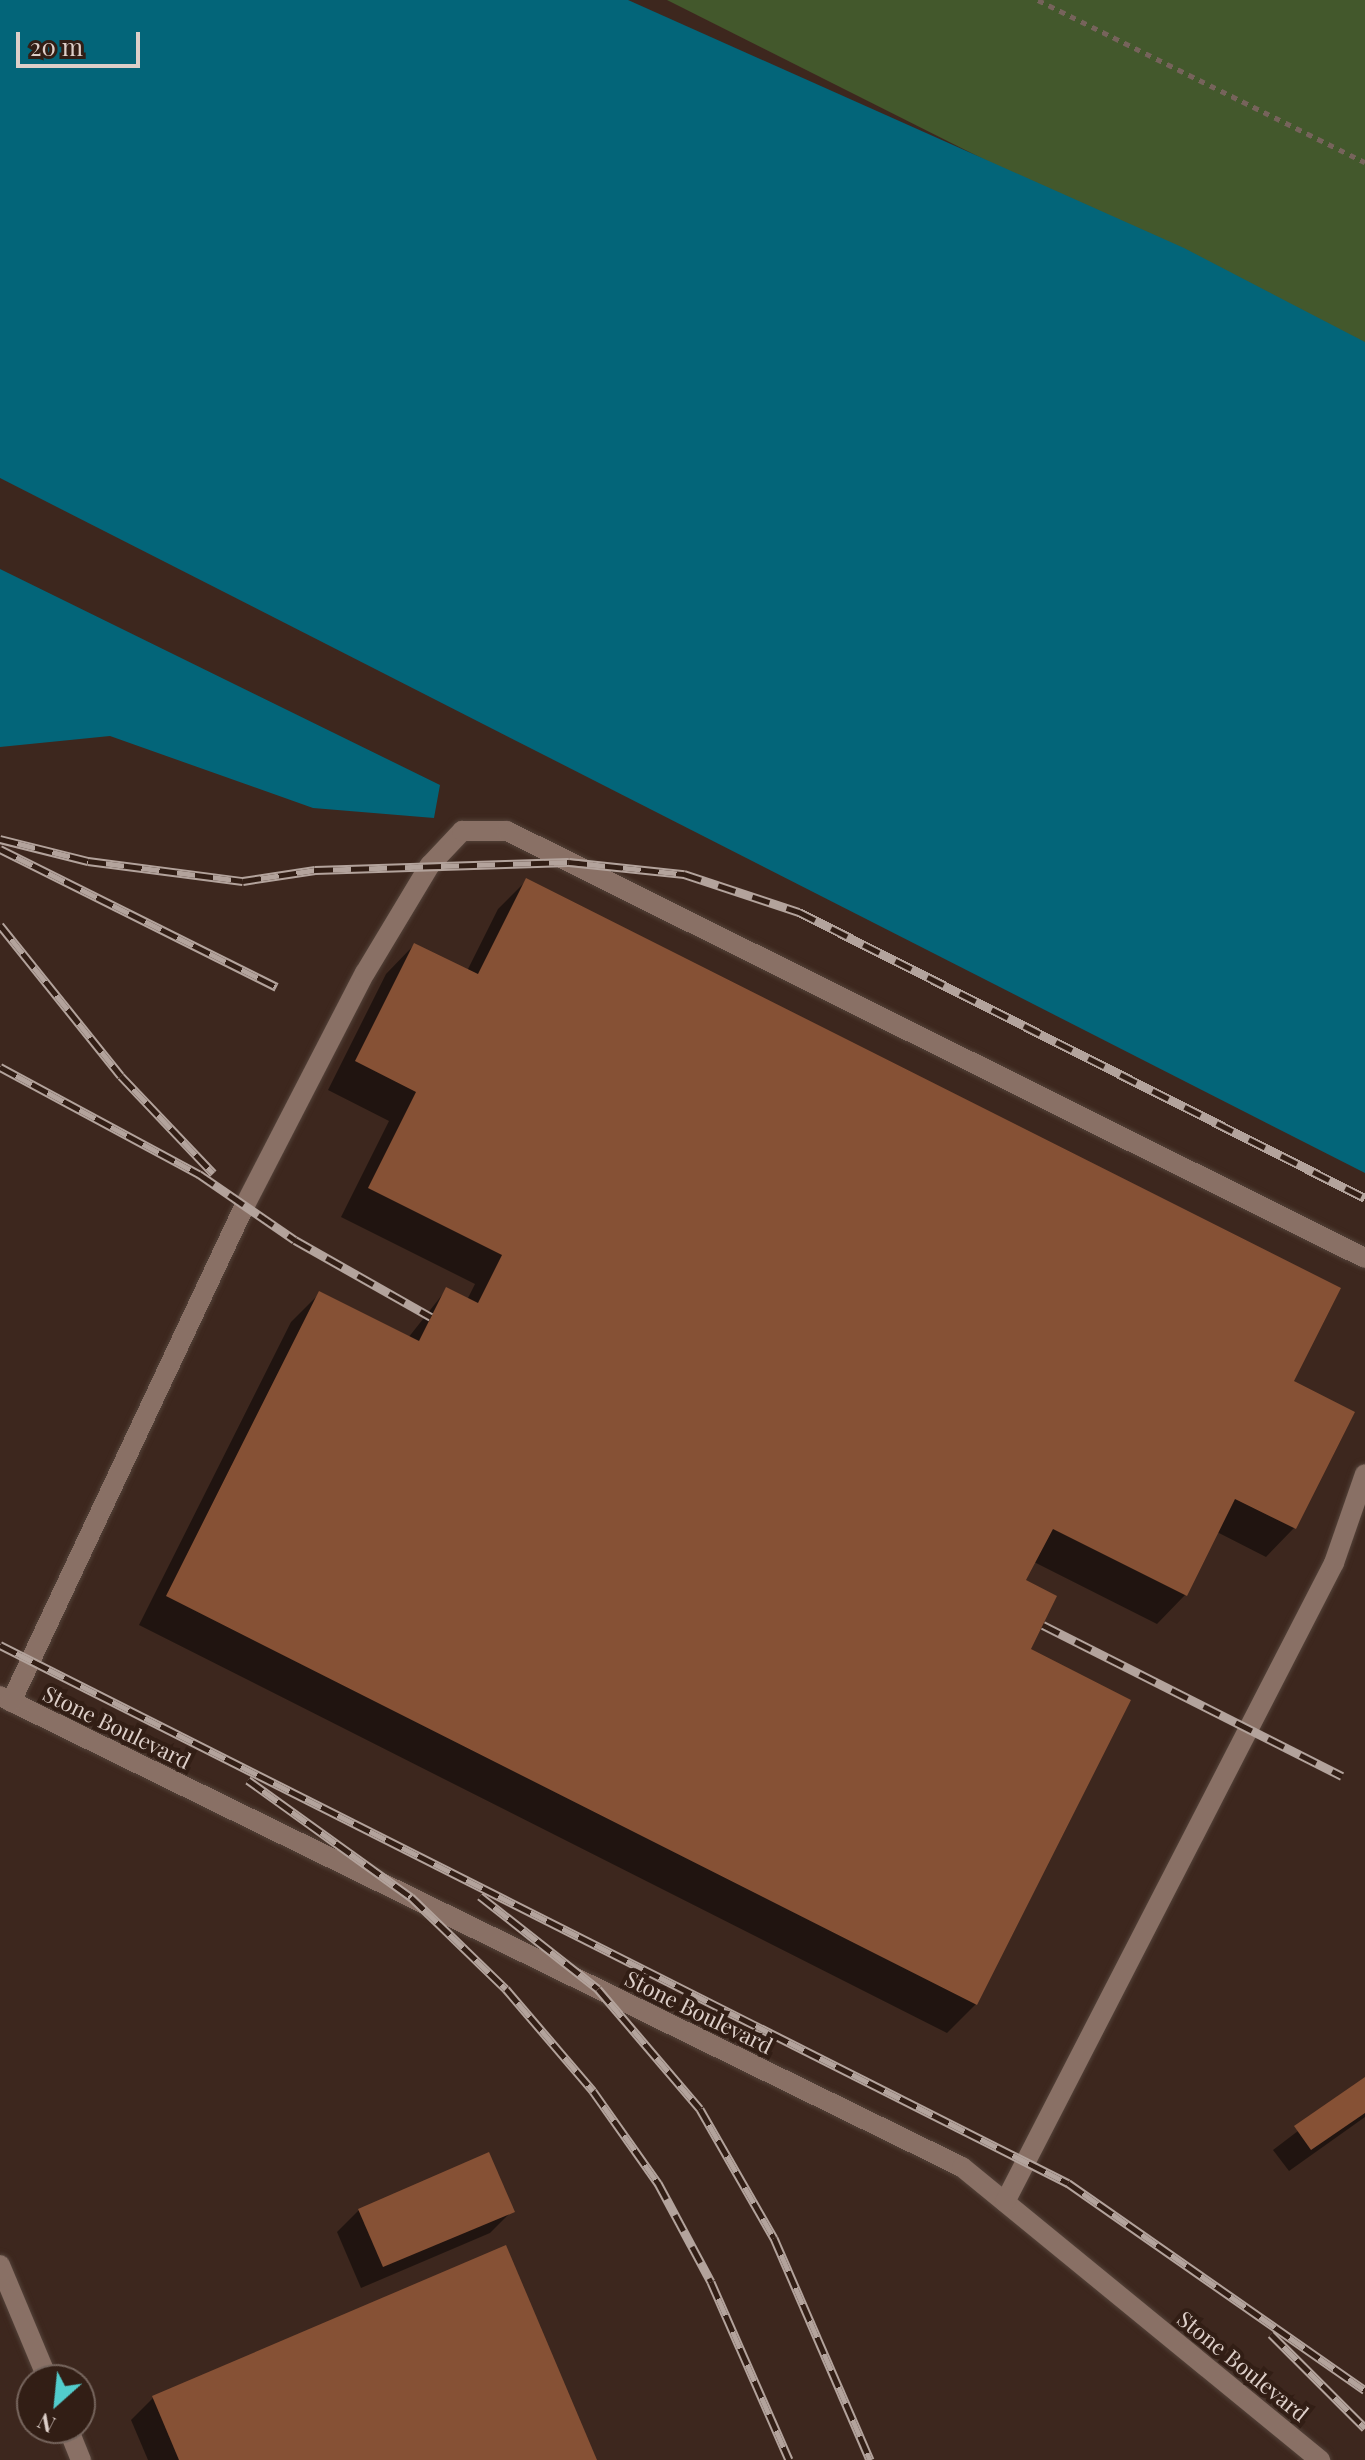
<!DOCTYPE html>
<html>
<head>
<meta charset="utf-8">
<style>
	body { margin:0 }
	#map { position:relative; width:1365px; height:2460px; overflow:hidden; background:#3d271e; font-family:"Playfair Display",serif }
	div>[style] { position:absolute }
	.green>* { inset:0; background:#43582c }
	.water>* { inset:0; background:#036579 }
	.shadow>* { inset:0; background:#0007 }
	.building>* { inset:0; background:#865135 }
	.path>* { height:5px; margin-top:-2.5px; transform-origin:0; background:repeating-linear-gradient(90deg,#76635b 0 6px,transparent 0 12px) }
	.roads { filter:drop-shadow(0 0 2px #534239) drop-shadow(0 0 2px #534239) }
	.minor>* { height:20px; margin:-10px; padding:0 10px; transform-origin:10px; border-radius:10px; background:#897065 }
	.rail>* { height:9px; margin-top:-4.5px; transform-origin:0; background:repeating-linear-gradient(90deg,#321e15 0 18px,#b3a39c 0 36px); box-sizing:border-box; border-block:2px solid #b3a39c }
	span { translate:-50% -50%; white-space:nowrap; text-align:center; line-height:1.15; -webkit-text-stroke:8px #321e15; paint-order:stroke }
	.street-label { font-size:22px; color:#ddcfc9 }
	.north { position:absolute; left:16px; top:2364px; width:80px; height:80px; box-sizing:border-box; background:#321e15; border:2px solid #76655d; border-radius:50%; rotate:207deg; font-size:22px; font-weight:700; line-height:32px; text-align:center; color:#ddcfc9 }
	.north::after { content:''; display:block; margin:auto; width:28px; height:36px; background:#52cdcd; clip-path:polygon(50% 0,100% 100%,50% 72%,0 100%) }
	.scale { position:absolute; left:16px; top:32px; width:124px; height:36px; box-sizing:border-box; border:4px solid #ddcfc9; border-top:0; padding-left:10px; font-size:24px; line-height:28px; white-space:nowrap; color:#ddcfc9; -webkit-text-stroke:6px #321e15; paint-order:stroke }
</style>
</head>
<body>
<div id="map">
	<div class="green">
		<i style="clip-path:polygon(667px 0,1365px 0,1365px 351px)"></i>
	</div>
	<div class="water">
		<i style="clip-path:polygon(0 0,628px 0,1184px 248px,1365px 342px,1365px 1173px,0 478px)"></i>
		<i style="clip-path:polygon(0 569px,440px 785px,434px 818px,313px 808px,110px 736px,0 747px)"></i>
	</div>
	<div class="shadow">
		<i style="clip-path:polygon(526px 881px,1291px 1382px,1352px 1413px,1294px 1528px,1266px 1557px,1217px 1532px,1185px 1595px,1157px 1624px,1034px 1562px,1024px 1581px,1028px 1650px,976px 2004px,947px 2033px,139px 1625px,291px 1322px,320px 1293px,408px 1338px,446px 1290px,467px 1300px,475px 1284px,341px 1217px,389px 1121px,328px 1090px,386px 974px,414px 945px,467px 971px,498px 909px)"></i>
		<i style="clip-path:polygon(1365px 2080px,1365px 2117px,1289px 2171px,1273px 2150px)"></i>
		<i style="clip-path:polygon(359px 2210px,512px 2211px,490px 2233px,361px 2288px,337px 2232px)"></i>
		<i style="clip-path:polygon(153px 2398px,595px 2460px,148px 2460px,131px 2420px)"></i>
	</div>
	<div class="building">
		<i style="clip-path:polygon(526px 878px,1341px 1288px,1294px 1381px,1355px 1412px,1296px 1529px,1235px 1499px,1187px 1596px,1053px 1529px,1026px 1580px,1057px 1596px,1031px 1649px,1131px 1700px,977px 2005px,166px 1596px,319px 1291px,419px 1341px,446px 1287px,478px 1303px,502px 1255px,368px 1188px,416px 1092px,355px 1061px,414px 943px,478px 974px)"></i>
		<i style="clip-path:polygon(1365px 2077px,1365px 2113px,1311px 2150px,1294px 2126px)"></i>
		<i style="clip-path:polygon(489px 2152px,515px 2212px,383px 2267px,358px 2209px)"></i>
		<i style="clip-path:polygon(506px 2245px,597px 2460px,179px 2460px,152px 2396px)"></i>
	</div>
	<div class="path">
		<i style="left:1038px;top:0;width:365px;rotate:26.4deg"></i>
	</div>
	<div class="roads">
		<div class="minor">
			<i style="left:0;top:1696px;width:1071px;rotate:26.09deg"></i>
			<i style="left:962px;top:2167px;width:463px;rotate:39.3deg"></i>
			<i style="left:11px;top:1702px;width:549px;rotate:-64.79deg"></i>
			<i style="left:245px;top:1205px;width:261px;rotate:-62.7deg"></i>
			<i style="left:365px;top:973px;width:126px;rotate:-59deg"></i>
			<i style="left:430px;top:865px;width:47px;rotate:-46.7deg"></i>
			<i style="left:462px;top:831px;width:45px"></i>
			<i style="left:507px;top:831px;width:958px;rotate:26.46deg"></i>
			<i style="left:1005px;top:2202px;width:719px;rotate:-62.76deg"></i>
			<i style="left:1334px;top:1563px;width:94px;rotate:-70.8deg"></i>
			<i style="left:0;top:2265px;width:125px;rotate:67.3deg"></i>
			<i style="left:68px;top:2428px;width:35px;rotate:68deg"></i>
		</div>
	</div>
	<div class="rail">
		<i style="left:0;top:839px;width:91px;rotate:14deg"></i>
		<i style="left:88px;top:861px;width:156px;rotate:7.4deg"></i>
		<i style="left:243px;top:881px;width:73px;rotate:-8.7deg"></i>
		<i style="left:315px;top:870px;width:254px;rotate:-1.8deg"></i>
		<i style="left:569px;top:862px;width:116px;rotate:6deg"></i>
		<i style="left:684px;top:874px;width:121px;rotate:18.3deg"></i>
		<i style="left:799px;top:912px;width:634px;rotate:26.81deg"></i>
		<i style="left:0;top:849px;width:309px;rotate:26.5deg"></i>
		<i style="left:0;top:925px;width:193px;rotate:51.3deg"></i>
		<i style="left:121px;top:1076px;width:134px;rotate:46.5deg"></i>
		<i style="left:0;top:1067px;width:226px;rotate:28.3deg"></i>
		<i style="left:199px;top:1174px;width:116px;rotate:34.5deg"></i>
		<i style="left:295px;top:1240px;width:156px;rotate:29.5deg"></i>
		<i style="left:1043px;top:1625px;width:335px;rotate:26.8deg"></i>
		<i style="left:0;top:1645px;width:1196px;rotate:26.74deg"></i>
		<i style="left:1068px;top:2183px;width:362px;rotate:34.9deg"></i>
		<i style="left:248px;top:1780px;width:201px;rotate:35.7deg"></i>
		<i style="left:411px;top:1897px;width:132px;rotate:44.1deg"></i>
		<i style="left:506px;top:1989px;width:134px;rotate:49.5deg"></i>
		<i style="left:593px;top:2091px;width:113px;rotate:54.8deg"></i>
		<i style="left:658px;top:2183px;width:112px;rotate:61.8deg"></i>
		<i style="left:711px;top:2282px;width:194px;rotate:66.3deg"></i>
		<i style="left:480px;top:1896px;width:150px;rotate:38.2deg"></i>
		<i style="left:598px;top:1989px;width:157px;rotate:49.6deg"></i>
		<i style="left:700px;top:2109px;width:149px;rotate:60.2deg"></i>
		<i style="left:774px;top:2238px;width:242px;rotate:66.6deg"></i>
		<i style="left:1271px;top:2334px;width:133px;rotate:45deg"></i>
	</div>
	<div class="street-label">
		<span style="left:117px;top:1727px;rotate:26deg">Stone Boulevard</span>
		<span style="left:699px;top:2012px;rotate:26deg">Stone Boulevard</span>
		<span style="left:1243px;top:2366px;rotate:39deg">Stone Boulevard</span>
	</div>
	<div class="north">N</div>
	<div class="scale">20 m</div>
</div>
</body>
</html>
